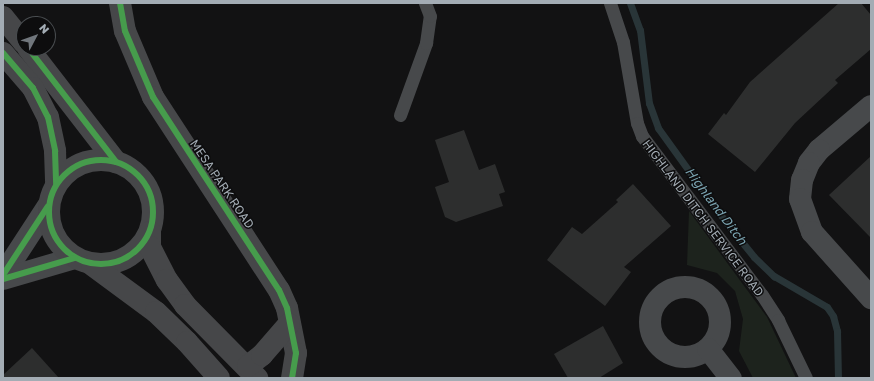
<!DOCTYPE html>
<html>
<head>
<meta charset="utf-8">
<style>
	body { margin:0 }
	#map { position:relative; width:874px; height:381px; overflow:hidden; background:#121213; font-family:"Golos Text",sans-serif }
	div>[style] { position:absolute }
	.green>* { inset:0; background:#1d231d }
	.stream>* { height:7px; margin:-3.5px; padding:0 3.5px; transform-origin:3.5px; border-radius:3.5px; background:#293538 }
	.building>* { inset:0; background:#2d2e2e }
	.lane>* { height:13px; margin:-6.5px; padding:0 6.5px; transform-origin:6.5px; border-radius:6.5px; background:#47494b }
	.street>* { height:22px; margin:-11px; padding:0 11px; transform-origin:11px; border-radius:11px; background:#47494b }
	.street>.ring { margin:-11px; padding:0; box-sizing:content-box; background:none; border:22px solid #47494b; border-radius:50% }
	.secondary>* { height:22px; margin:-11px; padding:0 11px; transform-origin:11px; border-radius:11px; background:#464749 }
	.secondary>.ring { margin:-11px; padding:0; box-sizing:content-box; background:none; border:22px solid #464749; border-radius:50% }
	.cycleway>* { height:6px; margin:-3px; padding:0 3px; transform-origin:3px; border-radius:3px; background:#469c4c }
	.cycleway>.ring { margin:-3px; padding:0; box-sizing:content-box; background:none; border:6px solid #469c4c; border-radius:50% }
	span { translate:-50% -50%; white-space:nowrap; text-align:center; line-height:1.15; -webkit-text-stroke:3px #0d0d0e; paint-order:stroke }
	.street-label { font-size:12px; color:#a3acb4 }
	.water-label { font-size:13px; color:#7aa3b0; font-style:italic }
	.frame { position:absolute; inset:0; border:4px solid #a3acb4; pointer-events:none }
	.north { position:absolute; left:16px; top:16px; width:40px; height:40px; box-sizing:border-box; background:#0d0d0e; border:1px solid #494d50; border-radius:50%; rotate:49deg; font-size:11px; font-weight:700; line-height:16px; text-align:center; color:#a3acb4 }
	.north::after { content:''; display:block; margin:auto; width:14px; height:18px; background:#70767c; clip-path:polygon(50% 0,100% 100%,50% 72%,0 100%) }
</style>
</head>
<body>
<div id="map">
	<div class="green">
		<i style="clip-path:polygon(689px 211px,767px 317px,796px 378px,753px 378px,739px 351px,743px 319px,735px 291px,717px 273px,687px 265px)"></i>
	</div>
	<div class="stream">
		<i style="left:630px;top:3px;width:29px;rotate:70deg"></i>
		<i style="left:640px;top:30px;width:74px;rotate:83deg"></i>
		<i style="left:649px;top:103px;width:27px;rotate:70deg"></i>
		<i style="left:658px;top:128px;width:115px;rotate:54.2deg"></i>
		<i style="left:725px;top:221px;width:46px;rotate:51.1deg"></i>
		<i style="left:754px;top:257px;width:28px;rotate:44deg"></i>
		<i style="left:774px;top:276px;width:61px;rotate:30.3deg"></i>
		<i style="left:827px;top:307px;width:11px;rotate:56deg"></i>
		<i style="left:833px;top:316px;width:16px;rotate:75deg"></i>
		<i style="left:837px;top:331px;width:47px;rotate:88.8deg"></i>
	</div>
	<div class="building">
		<i style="clip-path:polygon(839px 3px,861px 3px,871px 15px,871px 49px,835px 80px,838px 83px,795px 123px,755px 172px,708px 134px,724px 113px,726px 115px,750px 82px)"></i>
		<i style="clip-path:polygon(464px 130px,479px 170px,495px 164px,505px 192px,499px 194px,503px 206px,456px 222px,445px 217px,435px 187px,449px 182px,435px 140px)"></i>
		<i style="clip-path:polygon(871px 156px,871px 238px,829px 195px)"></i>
		<i style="clip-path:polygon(633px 184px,671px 226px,624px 267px,631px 272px,605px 306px,547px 260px,572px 227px,582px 234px,618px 202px,616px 200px)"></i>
		<i style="clip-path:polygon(603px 326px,623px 363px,599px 378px,568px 378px,554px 354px)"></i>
		<i style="clip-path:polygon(32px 348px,59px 378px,3px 378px,3px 375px)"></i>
	</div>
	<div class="lane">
		<i style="left:610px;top:3px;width:41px;rotate:71.6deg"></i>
		<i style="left:623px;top:42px;width:82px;rotate:80.2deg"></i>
		<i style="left:637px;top:123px;width:14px;rotate:69deg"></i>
		<i style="left:642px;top:136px;width:199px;rotate:53deg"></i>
		<i style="left:762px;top:295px;width:30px;rotate:57deg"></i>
		<i style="left:778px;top:320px;width:64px;rotate:64.2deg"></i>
		<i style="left:400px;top:115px;width:77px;rotate:-70.1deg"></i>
		<i style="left:426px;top:43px;width:27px;rotate:-82deg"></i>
		<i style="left:430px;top:16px;width:14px;rotate:-111deg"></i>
	</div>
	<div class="street">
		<i style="left:871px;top:106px;width:68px;rotate:139.8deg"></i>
		<i style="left:819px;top:150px;width:16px;rotate:128deg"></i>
		<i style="left:809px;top:163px;width:18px;rotate:112deg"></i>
		<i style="left:802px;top:180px;width:19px;rotate:96deg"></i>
		<i style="left:800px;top:199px;width:35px;rotate:70deg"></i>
		<i style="left:812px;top:232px;width:89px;rotate:48.2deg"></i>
		<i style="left:3px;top:275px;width:82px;rotate:-56.9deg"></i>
		<i style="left:3px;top:279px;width:75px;rotate:-16.3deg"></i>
		<i class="ring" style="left:650px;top:287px;width:48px;height:48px"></i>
		<i style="left:708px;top:349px;width:37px;rotate:52deg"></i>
	</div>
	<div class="secondary">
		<i style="left:120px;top:3px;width:28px;rotate:80deg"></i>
		<i style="left:125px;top:31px;width:72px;rotate:67deg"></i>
		<i style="left:153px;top:97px;width:230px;rotate:56.9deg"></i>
		<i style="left:279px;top:290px;width:20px;rotate:66deg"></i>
		<i style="left:287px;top:308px;width:46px;rotate:78.7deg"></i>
		<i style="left:296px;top:353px;width:25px;rotate:99deg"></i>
		<i style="left:3px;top:17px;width:33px;rotate:51deg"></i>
		<i style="left:28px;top:48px;width:144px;rotate:52.3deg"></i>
		<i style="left:3px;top:53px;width:46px;rotate:49.4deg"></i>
		<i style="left:33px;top:88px;width:33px;rotate:63deg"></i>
		<i style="left:48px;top:117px;width:35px;rotate:78deg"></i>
		<i style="left:55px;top:151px;width:33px;rotate:88deg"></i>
		<i class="ring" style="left:49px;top:160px;width:82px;height:82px"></i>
		<i style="left:150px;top:232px;width:15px;rotate:90deg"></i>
		<i style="left:150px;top:247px;width:37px;rotate:63deg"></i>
		<i style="left:167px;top:280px;width:31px;rotate:54deg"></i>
		<i style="left:185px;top:305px;width:103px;rotate:45.4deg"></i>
		<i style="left:92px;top:265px;width:79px;rotate:36.3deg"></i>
		<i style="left:156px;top:312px;width:43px;rotate:44.1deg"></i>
		<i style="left:187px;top:342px;width:48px;rotate:48.4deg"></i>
		<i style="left:248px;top:366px;width:18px;rotate:-38deg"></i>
		<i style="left:262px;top:355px;width:41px;rotate:-48.9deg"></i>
	</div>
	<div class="cycleway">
		<i style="left:120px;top:3px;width:28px;rotate:80deg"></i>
		<i style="left:125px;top:31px;width:72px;rotate:67deg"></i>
		<i style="left:153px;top:97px;width:230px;rotate:56.9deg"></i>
		<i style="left:279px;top:290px;width:20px;rotate:66deg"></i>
		<i style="left:287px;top:308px;width:46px;rotate:78.7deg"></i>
		<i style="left:296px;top:353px;width:25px;rotate:99deg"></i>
		<i style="left:28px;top:48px;width:144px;rotate:52.3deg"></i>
		<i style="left:3px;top:53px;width:46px;rotate:49.4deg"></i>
		<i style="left:33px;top:88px;width:33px;rotate:63deg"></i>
		<i style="left:48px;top:117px;width:35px;rotate:78deg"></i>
		<i style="left:55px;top:151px;width:33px;rotate:88deg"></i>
		<i class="ring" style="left:49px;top:160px;width:98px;height:98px"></i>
		<i style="left:3px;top:275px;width:82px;rotate:-56.9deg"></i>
		<i style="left:3px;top:279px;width:75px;rotate:-16.3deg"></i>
	</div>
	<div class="street-label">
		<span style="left:222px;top:184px;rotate:56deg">MESA PARK ROAD</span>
		<span style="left:703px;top:218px;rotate:53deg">HIGHLAND DITCH SERVICE ROAD</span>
	</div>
	<div class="water-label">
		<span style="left:716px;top:206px;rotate:53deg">Highland Ditch</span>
	</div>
	<div class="frame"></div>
	<div class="north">N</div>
</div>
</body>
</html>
